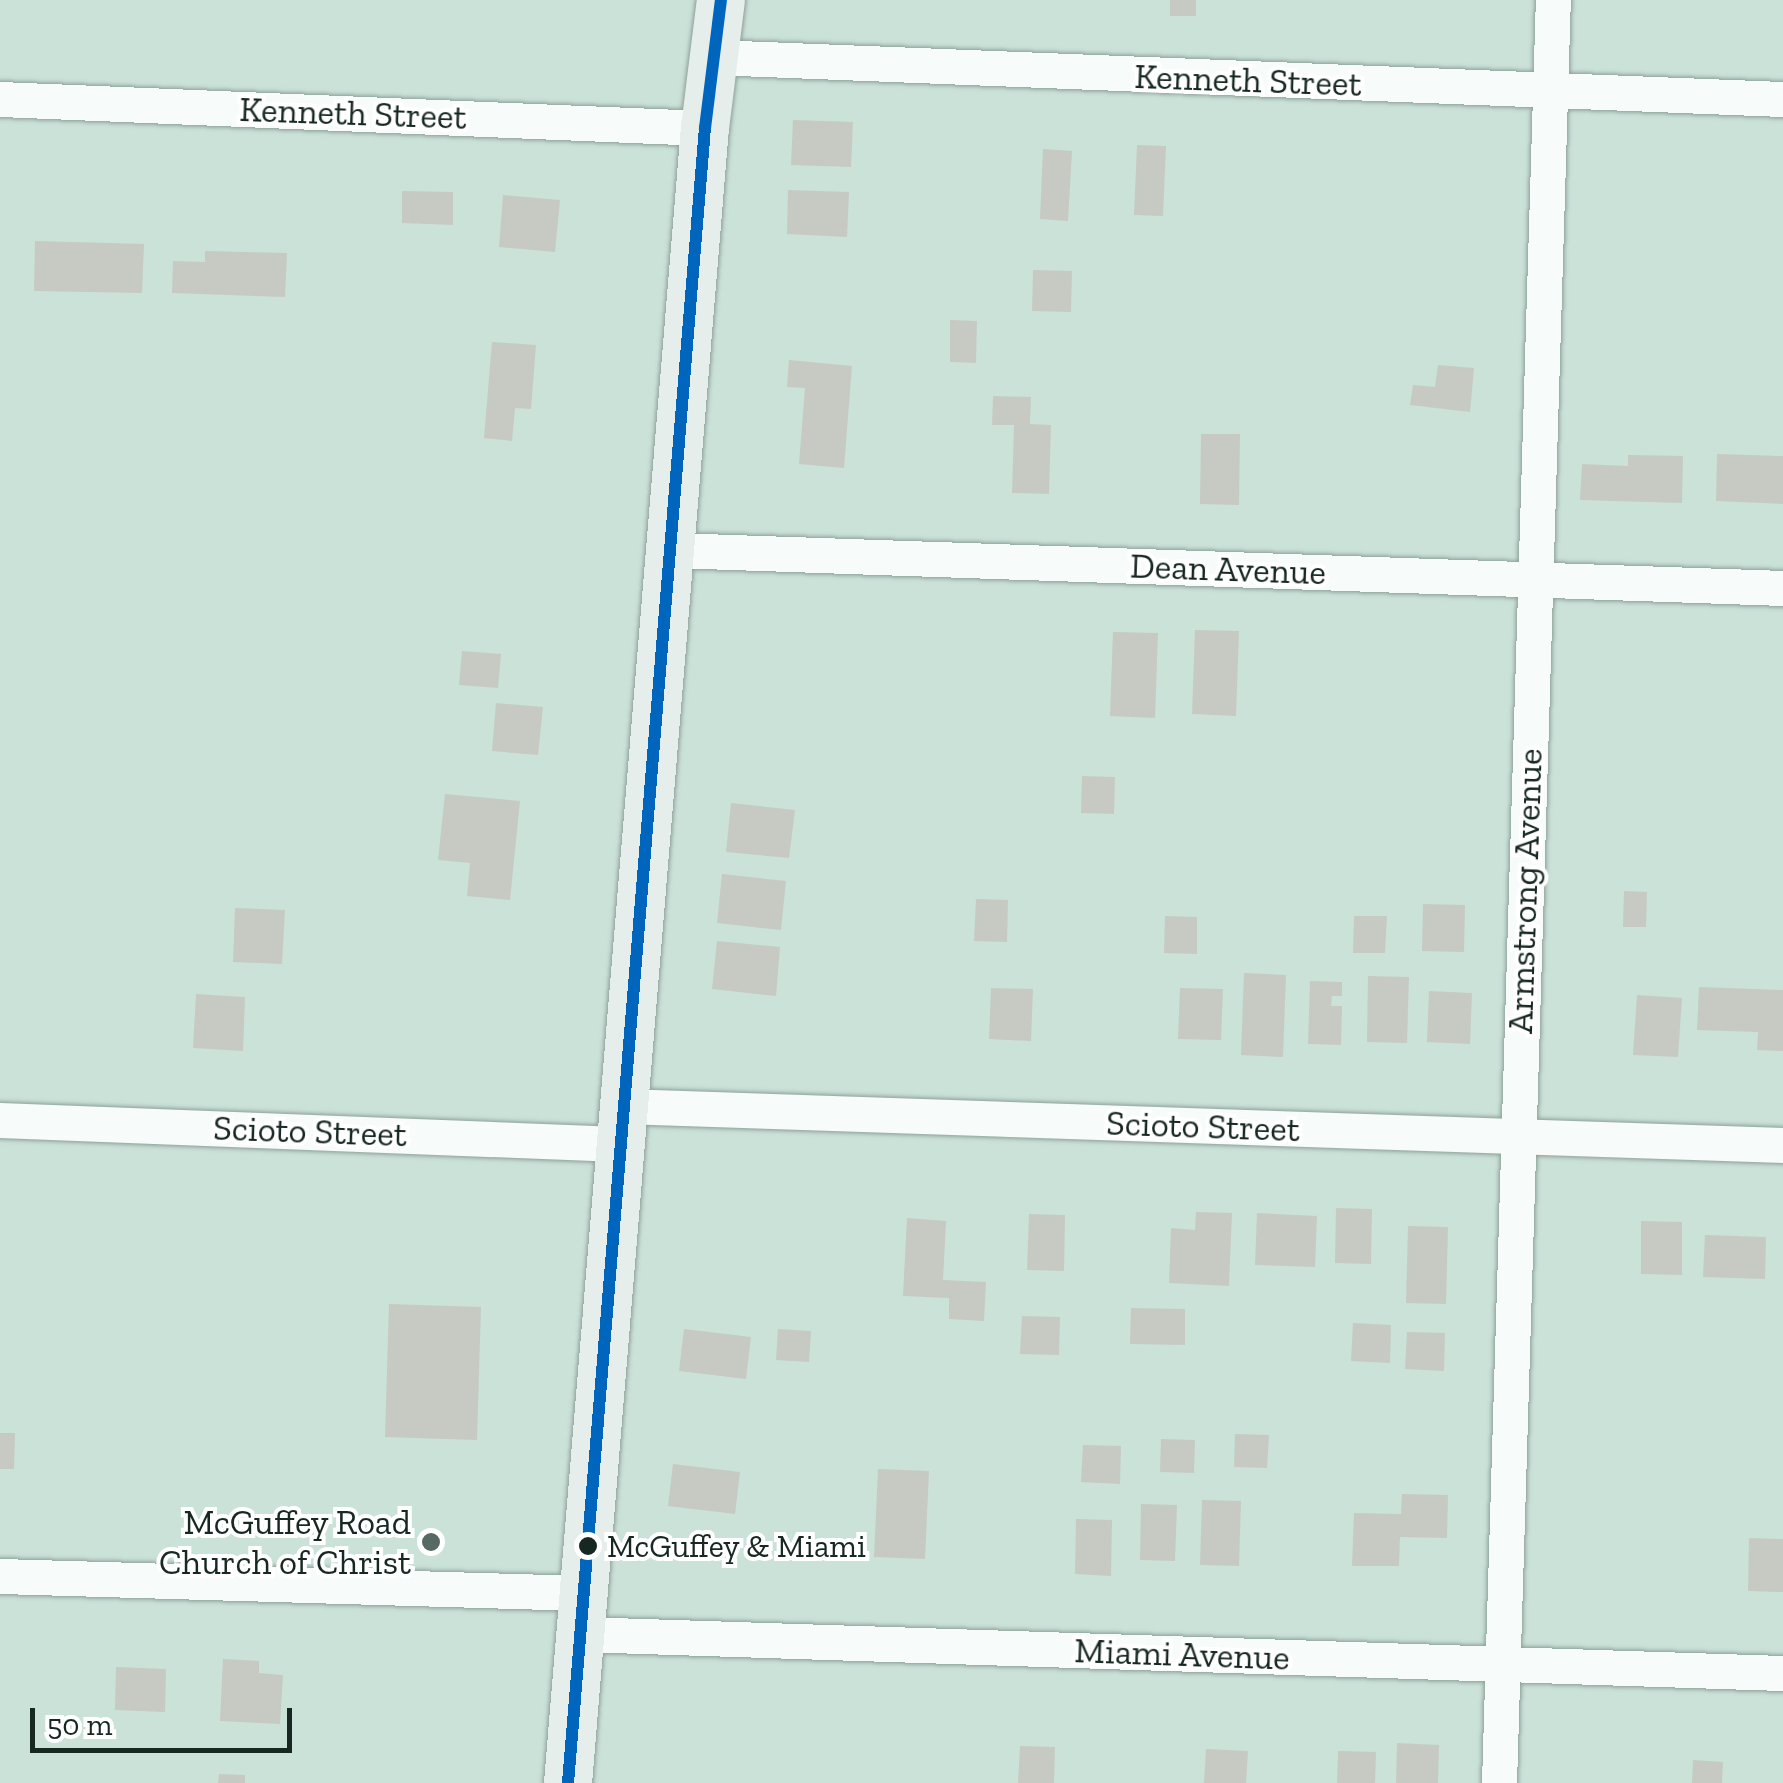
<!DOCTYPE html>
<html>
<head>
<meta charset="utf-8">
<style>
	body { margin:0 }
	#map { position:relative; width:1783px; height:1783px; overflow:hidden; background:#cbe2d9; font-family:"Zilla Slab",serif }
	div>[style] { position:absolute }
	.building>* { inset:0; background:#c6cac2 }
	.roads { filter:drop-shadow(0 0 2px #8ea19a) drop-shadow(0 0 2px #8ea19a) }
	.street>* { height:35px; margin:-17.5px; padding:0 17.5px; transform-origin:17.5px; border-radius:17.5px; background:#f7fbf9 }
	.secondary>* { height:48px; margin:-24px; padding:0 24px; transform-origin:24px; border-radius:24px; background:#e5eeeb }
	.bus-1>* { height:12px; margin:-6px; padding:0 6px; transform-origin:6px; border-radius:6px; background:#0065bd }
	.dots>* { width:28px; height:28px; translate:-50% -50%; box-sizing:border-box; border:5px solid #fff; border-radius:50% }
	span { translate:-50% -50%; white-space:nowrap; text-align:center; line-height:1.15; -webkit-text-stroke:8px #fff; paint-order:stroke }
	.bus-label { font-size:32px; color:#172822 }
	.left { translate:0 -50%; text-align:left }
	.street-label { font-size:35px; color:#172822 }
	.poi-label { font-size:35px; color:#172822 }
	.right { translate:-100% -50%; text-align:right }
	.scale { position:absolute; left:30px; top:1708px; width:262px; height:45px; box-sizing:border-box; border:5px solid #172822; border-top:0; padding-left:12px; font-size:30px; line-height:35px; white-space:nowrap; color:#172822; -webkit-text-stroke:8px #fff; paint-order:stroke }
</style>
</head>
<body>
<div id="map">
	<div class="building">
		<i style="clip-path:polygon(1170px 0,1196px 0,1196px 16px,1170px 16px)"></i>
		<i style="clip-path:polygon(793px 120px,853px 122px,851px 167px,791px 165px)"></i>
		<i style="clip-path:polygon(1137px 145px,1166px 146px,1163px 216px,1134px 215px)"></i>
		<i style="clip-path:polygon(1043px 149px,1072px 151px,1068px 221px,1040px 219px)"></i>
		<i style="clip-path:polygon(788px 190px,849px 192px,847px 237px,787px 234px)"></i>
		<i style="clip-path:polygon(402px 191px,453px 192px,453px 225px,402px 223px)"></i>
		<i style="clip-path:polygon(503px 195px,560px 200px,555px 252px,499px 247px)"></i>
		<i style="clip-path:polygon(35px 241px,144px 244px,142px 293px,34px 291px)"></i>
		<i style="clip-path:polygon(205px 251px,287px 253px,285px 297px,172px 293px,173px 261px,205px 262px)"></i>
		<i style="clip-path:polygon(1033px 270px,1072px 271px,1071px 312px,1032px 311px)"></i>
		<i style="clip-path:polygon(950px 320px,977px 321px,976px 363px,950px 362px)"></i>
		<i style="clip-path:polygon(492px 342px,536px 345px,531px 409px,515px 408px,512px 441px,484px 438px)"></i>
		<i style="clip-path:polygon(789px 360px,852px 366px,844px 468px,799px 464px,805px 388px,787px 387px)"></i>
		<i style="clip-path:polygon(1438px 365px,1474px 368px,1470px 412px,1410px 405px,1413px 385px,1435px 387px)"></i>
		<i style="clip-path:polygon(993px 396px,1031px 397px,1030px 424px,1051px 425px,1049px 494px,1012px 493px,1014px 425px,992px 425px)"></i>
		<i style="clip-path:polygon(1201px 434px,1240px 434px,1239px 505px,1200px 504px)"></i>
		<i style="clip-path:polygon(1717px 454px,1783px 456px,1783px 504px,1716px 501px)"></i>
		<i style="clip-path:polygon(1628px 455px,1683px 456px,1682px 503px,1580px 500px,1582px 464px,1628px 466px)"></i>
		<i style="clip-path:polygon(1195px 630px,1239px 631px,1236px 716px,1192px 714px)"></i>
		<i style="clip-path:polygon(1113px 632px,1158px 633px,1155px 718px,1110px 716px)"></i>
		<i style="clip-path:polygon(462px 651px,501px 654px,498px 688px,459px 685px)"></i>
		<i style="clip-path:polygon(496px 703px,543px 707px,538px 755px,492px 751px)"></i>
		<i style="clip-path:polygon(1082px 776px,1115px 777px,1114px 814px,1081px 813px)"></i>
		<i style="clip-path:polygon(445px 794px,520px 801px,510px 900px,467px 896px,470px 863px,438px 860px)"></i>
		<i style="clip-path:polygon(731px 803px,795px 810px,789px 858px,726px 852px)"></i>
		<i style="clip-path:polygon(722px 874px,786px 881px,781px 930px,717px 923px)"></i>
		<i style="clip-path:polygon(1624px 891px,1647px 892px,1646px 927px,1623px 927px)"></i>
		<i style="clip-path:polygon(976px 899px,1008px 900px,1007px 942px,974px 941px)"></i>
		<i style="clip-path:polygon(1423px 904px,1465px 905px,1464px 952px,1422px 951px)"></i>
		<i style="clip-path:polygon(235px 908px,285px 910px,282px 964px,233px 962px)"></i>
		<i style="clip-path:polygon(1165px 916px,1197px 917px,1197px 954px,1164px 953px)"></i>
		<i style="clip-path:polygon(1354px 916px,1387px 916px,1385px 953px,1353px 953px)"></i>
		<i style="clip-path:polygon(717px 941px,780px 947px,776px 996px,712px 989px)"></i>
		<i style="clip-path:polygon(1244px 973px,1286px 975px,1283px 1057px,1241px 1055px)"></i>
		<i style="clip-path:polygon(1368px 976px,1409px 977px,1407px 1043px,1367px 1042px)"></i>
		<i style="clip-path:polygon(1310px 981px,1342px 982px,1342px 996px,1332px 996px,1331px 1006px,1342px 1006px,1341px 1045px,1308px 1044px)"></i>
		<i style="clip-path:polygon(1699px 987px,1783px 990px,1783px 1051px,1757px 1050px,1758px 1032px,1697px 1030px)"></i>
		<i style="clip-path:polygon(991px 988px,1033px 989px,1031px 1041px,989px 1039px)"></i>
		<i style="clip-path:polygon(1180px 988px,1223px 989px,1221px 1040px,1178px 1039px)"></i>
		<i style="clip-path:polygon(1429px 991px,1472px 993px,1470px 1044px,1427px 1042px)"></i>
		<i style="clip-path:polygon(196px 994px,245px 997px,243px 1051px,193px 1048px)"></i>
		<i style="clip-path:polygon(1637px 995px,1682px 998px,1678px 1057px,1633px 1055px)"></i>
		<i style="clip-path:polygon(1336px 1208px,1372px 1209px,1371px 1264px,1335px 1263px)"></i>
		<i style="clip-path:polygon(1196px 1212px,1232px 1213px,1229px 1286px,1169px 1283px,1171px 1228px,1195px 1230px)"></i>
		<i style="clip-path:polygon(1257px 1213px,1317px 1216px,1315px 1267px,1255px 1265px)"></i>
		<i style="clip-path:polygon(1029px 1214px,1065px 1215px,1064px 1271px,1027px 1270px)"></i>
		<i style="clip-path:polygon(907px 1218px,946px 1221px,943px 1280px,986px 1282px,984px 1321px,949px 1319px,949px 1298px,903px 1296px)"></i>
		<i style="clip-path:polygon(1641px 1221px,1682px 1222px,1682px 1275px,1641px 1274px)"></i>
		<i style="clip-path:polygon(1408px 1226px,1448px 1227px,1446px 1304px,1406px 1303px)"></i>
		<i style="clip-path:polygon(1705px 1235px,1766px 1237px,1765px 1279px,1703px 1277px)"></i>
		<i style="clip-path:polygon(389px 1304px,481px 1307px,477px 1440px,385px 1437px)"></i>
		<i style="clip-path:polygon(1131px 1308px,1185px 1309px,1185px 1345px,1130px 1344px)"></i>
		<i style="clip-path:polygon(1022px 1316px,1060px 1317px,1059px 1355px,1020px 1354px)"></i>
		<i style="clip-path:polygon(1353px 1323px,1391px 1325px,1390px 1363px,1351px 1361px)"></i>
		<i style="clip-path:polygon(684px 1329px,751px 1337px,746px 1379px,679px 1371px)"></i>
		<i style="clip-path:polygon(778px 1329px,811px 1331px,809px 1362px,776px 1360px)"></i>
		<i style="clip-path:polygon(1407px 1332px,1445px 1333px,1444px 1371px,1405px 1369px)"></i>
		<i style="clip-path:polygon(0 1433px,15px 1433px,14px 1469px,0 1469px)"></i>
		<i style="clip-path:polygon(1235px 1434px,1269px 1435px,1267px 1468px,1234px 1467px)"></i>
		<i style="clip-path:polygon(1161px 1439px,1195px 1440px,1194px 1473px,1160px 1472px)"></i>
		<i style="clip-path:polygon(1083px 1445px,1121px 1446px,1120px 1484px,1081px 1482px)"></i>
		<i style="clip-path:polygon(673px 1464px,740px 1472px,735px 1514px,668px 1506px)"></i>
		<i style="clip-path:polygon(878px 1469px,929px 1471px,925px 1559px,874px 1557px)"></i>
		<i style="clip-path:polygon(1402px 1494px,1448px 1495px,1447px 1538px,1400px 1537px,1399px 1566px,1352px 1566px,1354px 1513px,1401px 1514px)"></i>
		<i style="clip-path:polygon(1202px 1500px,1241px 1501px,1239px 1566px,1200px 1565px)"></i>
		<i style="clip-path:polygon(1141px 1504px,1177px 1505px,1175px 1561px,1140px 1560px)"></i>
		<i style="clip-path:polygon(1076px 1519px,1112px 1520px,1111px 1576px,1075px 1574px)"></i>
		<i style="clip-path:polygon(1749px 1538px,1783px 1539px,1783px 1592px,1748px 1591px)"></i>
		<i style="clip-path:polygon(223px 1659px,259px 1661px,259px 1673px,283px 1675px,280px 1724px,220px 1721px)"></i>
		<i style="clip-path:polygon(116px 1667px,166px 1669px,165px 1712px,115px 1710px)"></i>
		<i style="clip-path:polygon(1397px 1743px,1439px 1745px,1438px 1783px,1396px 1783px)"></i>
		<i style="clip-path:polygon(1020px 1746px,1055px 1747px,1054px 1783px,1018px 1783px)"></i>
		<i style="clip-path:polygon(1206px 1749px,1248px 1751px,1246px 1783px,1204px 1783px)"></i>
		<i style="clip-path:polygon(1338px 1751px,1376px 1752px,1375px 1783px,1337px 1783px)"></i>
		<i style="clip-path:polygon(1693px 1760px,1723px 1762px,1722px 1783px,1692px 1783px)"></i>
		<i style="clip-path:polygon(219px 1774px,245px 1775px,245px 1783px,218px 1783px)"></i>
	</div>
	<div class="roads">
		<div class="street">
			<i style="left:713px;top:57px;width:1071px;rotate:2.25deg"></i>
			<i style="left:0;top:99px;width:706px;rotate:2.36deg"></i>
			<i style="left:673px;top:550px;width:1111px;rotate:1.96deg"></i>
			<i style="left:623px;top:1106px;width:1161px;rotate:1.93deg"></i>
			<i style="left:0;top:1120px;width:619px;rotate:2.22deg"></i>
			<i style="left:0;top:1576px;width:582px;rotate:1.67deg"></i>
			<i style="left:581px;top:1634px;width:1203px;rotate:1.86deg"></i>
			<i style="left:1499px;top:1783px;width:1784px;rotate:-88.27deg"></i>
		</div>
		<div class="secondary">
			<i style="left:568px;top:1783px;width:1661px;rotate:-85.27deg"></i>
			<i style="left:705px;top:128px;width:129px;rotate:-82.9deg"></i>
		</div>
	</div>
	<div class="bus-1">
		<i style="left:568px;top:1783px;width:1661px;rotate:-85.27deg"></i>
		<i style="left:705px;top:128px;width:129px;rotate:-82.9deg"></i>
	</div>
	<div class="dots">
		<i style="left:431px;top:1542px;background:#566962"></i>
		<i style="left:588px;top:1546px;background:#172822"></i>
	</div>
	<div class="bus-label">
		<span class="left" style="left:607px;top:1546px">McGuffey &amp; Miami</span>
	</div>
	<div class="street-label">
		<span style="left:1248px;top:80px;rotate:2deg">Kenneth Street</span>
		<span style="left:353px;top:113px;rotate:2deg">Kenneth Street</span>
		<span style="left:1228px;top:569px;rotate:2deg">Dean Avenue</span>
		<span style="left:1525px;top:891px;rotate:-88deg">Armstrong Avenue</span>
		<span style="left:1203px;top:1126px;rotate:2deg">Scioto Street</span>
		<span style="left:310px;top:1131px;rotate:2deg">Scioto Street</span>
		<span style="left:1182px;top:1654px;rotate:2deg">Miami Avenue</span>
	</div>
	<div class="poi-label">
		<span class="right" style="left:411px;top:1542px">McGuffey Road<br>Church of Christ</span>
	</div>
	<div class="scale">50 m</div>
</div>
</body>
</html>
